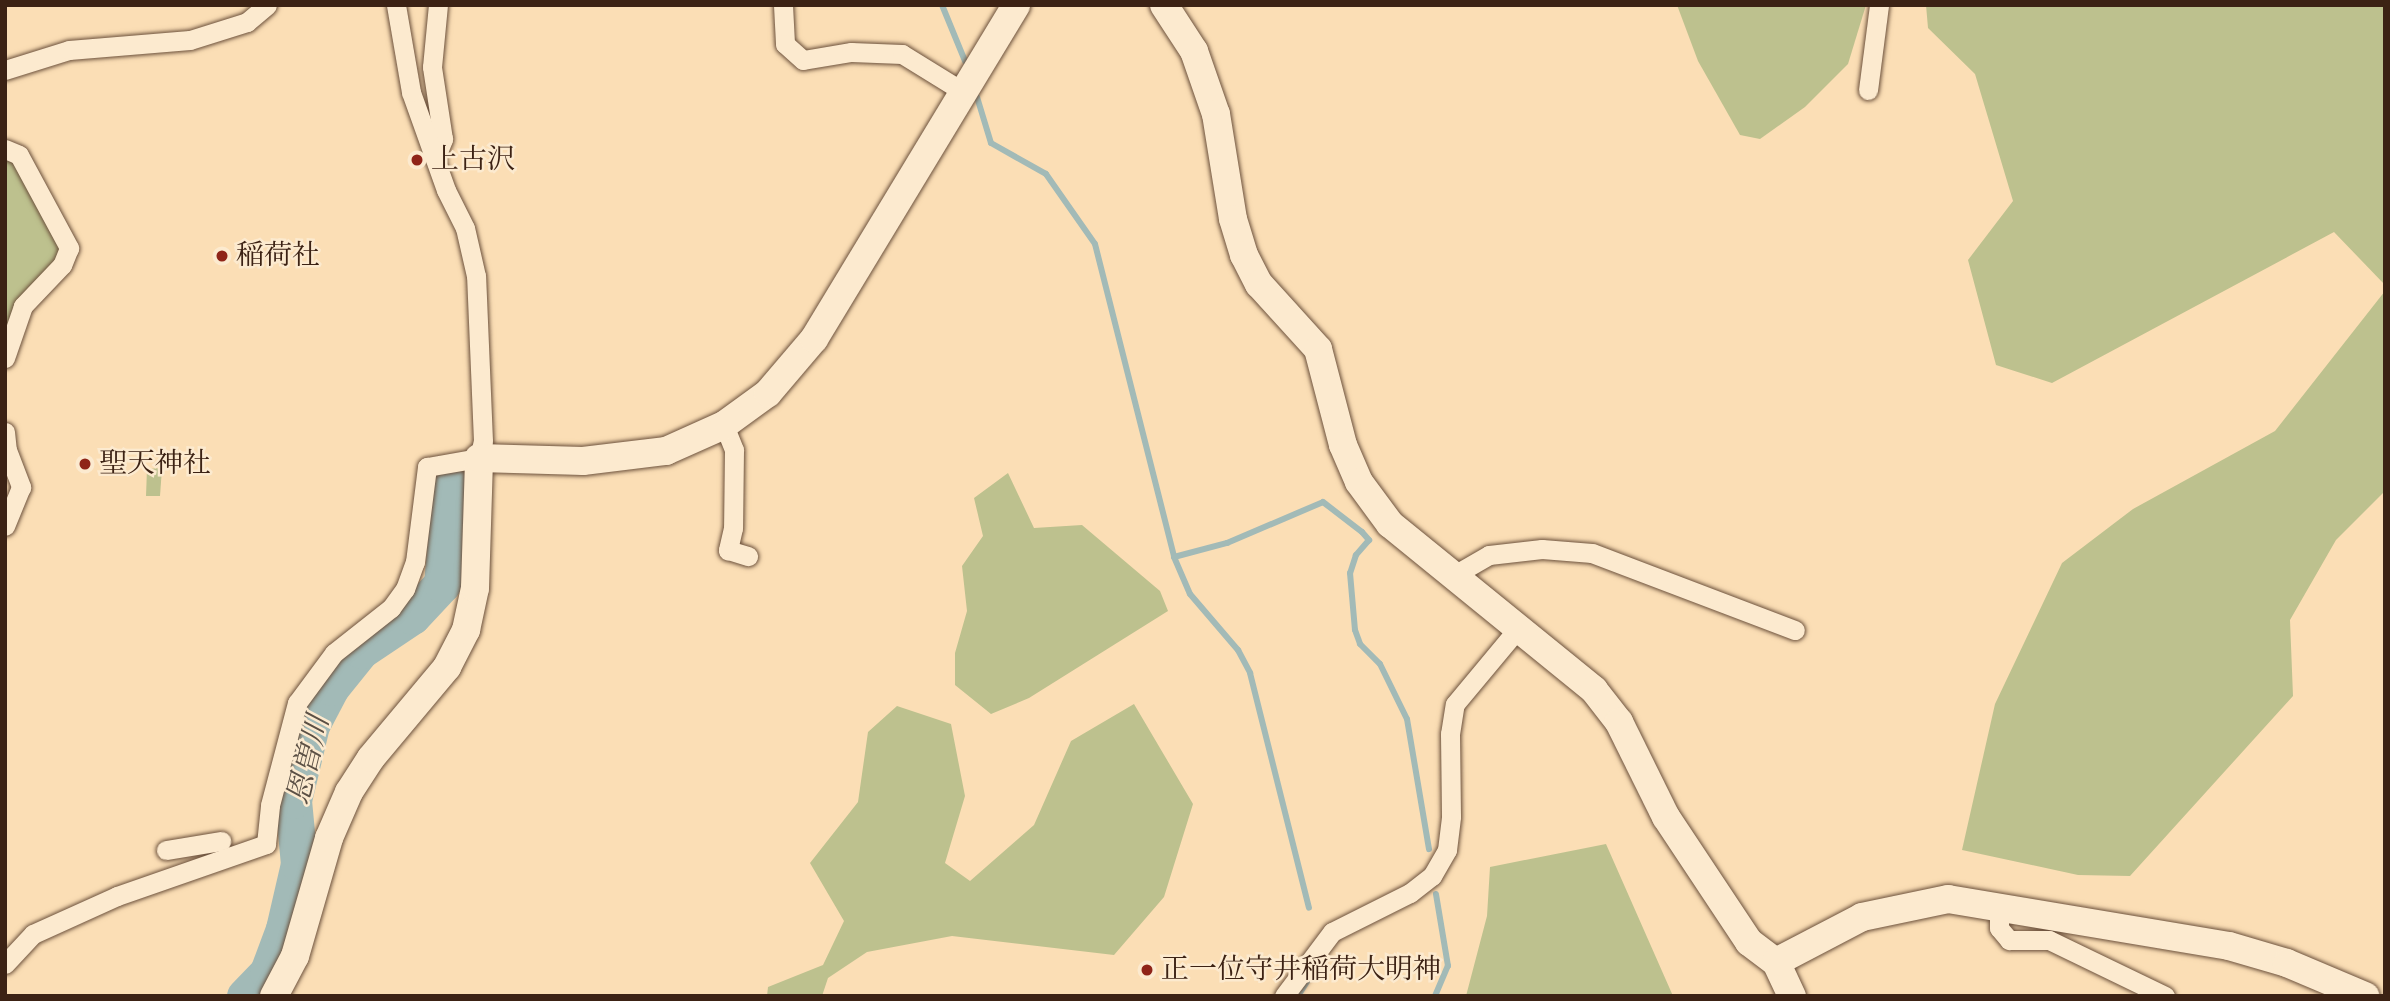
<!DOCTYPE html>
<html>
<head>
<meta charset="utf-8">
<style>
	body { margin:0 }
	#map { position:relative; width:2390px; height:1001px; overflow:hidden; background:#fbdeb5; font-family:"Libre Bodoni","Noto Serif JP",serif }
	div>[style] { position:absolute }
	.green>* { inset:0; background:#bdc18e }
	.stream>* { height:6px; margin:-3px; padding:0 3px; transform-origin:3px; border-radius:3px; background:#a2bab7 }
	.river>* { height:37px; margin:-18.5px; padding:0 18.5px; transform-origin:18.5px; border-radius:18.5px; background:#a2bab7 }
	.roads { filter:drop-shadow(0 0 2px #6c513c) drop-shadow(0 0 2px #6c513c) }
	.street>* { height:19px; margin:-9.5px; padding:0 9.5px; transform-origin:9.5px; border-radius:9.5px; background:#fceacf }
	.secondary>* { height:28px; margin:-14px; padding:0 14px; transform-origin:14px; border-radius:14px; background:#fceacf }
	.dots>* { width:19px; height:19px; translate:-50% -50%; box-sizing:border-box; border:4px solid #fceacf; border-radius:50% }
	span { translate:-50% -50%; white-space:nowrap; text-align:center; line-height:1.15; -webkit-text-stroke:5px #fceacf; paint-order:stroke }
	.poi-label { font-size:28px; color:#3c2214 }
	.left { translate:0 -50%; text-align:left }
	.water-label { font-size:30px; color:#5b5045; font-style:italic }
	.frame { position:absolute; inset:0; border:7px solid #3c2214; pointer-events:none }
</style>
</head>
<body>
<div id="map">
	<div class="green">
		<i style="clip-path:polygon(1677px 5px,1866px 5px,1848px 64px,1805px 107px,1760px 139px,1740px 135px,1698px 61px)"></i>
		<i style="clip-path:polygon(1926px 5px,2385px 5px,2385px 285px,2334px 232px,2052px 383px,1996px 365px,1968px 260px,2013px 201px,1975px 74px,1928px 28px)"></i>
		<i style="clip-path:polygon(5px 153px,19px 165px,65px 250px,5px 336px)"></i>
		<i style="clip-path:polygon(2385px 291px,2385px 491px,2336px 540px,2290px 620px,2293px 696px,2130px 876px,2078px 875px,1962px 850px,1995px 704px,2062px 563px,2133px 509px,2275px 431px)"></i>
		<i style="clip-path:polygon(162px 468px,160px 496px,146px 496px,147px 469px)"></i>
		<i style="clip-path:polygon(1008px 473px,1034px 528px,1082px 525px,1160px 591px,1168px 611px,1029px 698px,991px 714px,955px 685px,955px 653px,967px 611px,962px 566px,983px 536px,974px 498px)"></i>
		<i style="clip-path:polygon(1134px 704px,1193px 804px,1164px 897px,1114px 955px,952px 936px,867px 952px,828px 978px,822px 996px,767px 996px,768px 987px,823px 965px,844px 921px,810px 863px,858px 802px,868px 732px,897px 706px,951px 724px,965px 796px,945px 863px,970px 881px,1034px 825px,1071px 741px)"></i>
		<i style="clip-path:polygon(1606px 844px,1673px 996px,1466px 996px,1487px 916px,1490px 867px)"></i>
	</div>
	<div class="stream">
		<i style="left:942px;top:5px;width:61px;rotate:67.7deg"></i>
		<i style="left:977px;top:97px;width:48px;rotate:73.1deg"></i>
		<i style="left:991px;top:143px;width:63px;rotate:29.4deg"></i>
		<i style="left:1046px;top:174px;width:85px;rotate:55deg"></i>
		<i style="left:1095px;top:244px;width:323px;rotate:75.8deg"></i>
		<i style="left:1174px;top:557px;width:40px;rotate:66.6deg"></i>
		<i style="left:1190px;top:594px;width:74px;rotate:49.4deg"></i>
		<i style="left:1238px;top:650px;width:26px;rotate:62deg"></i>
		<i style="left:1250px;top:673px;width:242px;rotate:75.9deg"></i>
		<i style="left:1174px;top:557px;width:55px;rotate:-14.8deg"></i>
		<i style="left:1227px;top:543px;width:104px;rotate:-23.1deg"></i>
		<i style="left:1323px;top:502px;width:49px;rotate:37.6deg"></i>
		<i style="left:1362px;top:532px;width:11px;rotate:49deg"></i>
		<i style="left:1369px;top:540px;width:20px;rotate:131deg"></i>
		<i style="left:1356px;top:555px;width:19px;rotate:108deg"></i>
		<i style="left:1350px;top:573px;width:57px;rotate:85deg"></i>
		<i style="left:1355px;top:630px;width:15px;rotate:70deg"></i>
		<i style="left:1360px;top:644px;width:28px;rotate:45deg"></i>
		<i style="left:1380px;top:664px;width:61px;rotate:63.9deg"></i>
		<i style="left:1407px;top:719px;width:132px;rotate:80.4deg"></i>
		<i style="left:1298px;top:996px;width:19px;rotate:-58deg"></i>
		<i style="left:1435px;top:996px;width:33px;rotate:-67deg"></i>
		<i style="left:1448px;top:966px;width:73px;rotate:-99.5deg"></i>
	</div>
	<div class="river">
		<i style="left:245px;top:996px;width:33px;rotate:-46deg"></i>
		<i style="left:268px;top:972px;width:46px;rotate:-69.6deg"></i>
		<i style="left:284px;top:929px;width:67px;rotate:-77deg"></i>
		<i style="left:299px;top:864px;width:64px;rotate:-95.4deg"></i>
		<i style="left:293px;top:800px;width:77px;rotate:-76.5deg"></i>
		<i style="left:311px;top:725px;width:43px;rotate:-62.2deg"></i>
		<i style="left:331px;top:687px;width:48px;rotate:-51deg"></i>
		<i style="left:361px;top:650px;width:61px;rotate:-33.7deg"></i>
		<i style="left:412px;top:616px;width:44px;rotate:-46.8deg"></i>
		<i style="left:442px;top:584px;width:105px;rotate:-85.1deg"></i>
	</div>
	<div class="roads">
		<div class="street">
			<i style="left:783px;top:5px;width:39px;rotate:87deg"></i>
			<i style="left:785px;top:44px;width:24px;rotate:42deg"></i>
			<i style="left:803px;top:60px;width:49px;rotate:-9.5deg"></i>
			<i style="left:851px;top:52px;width:51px;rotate:2.2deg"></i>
			<i style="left:902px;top:54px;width:70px;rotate:31.7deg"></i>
			<i style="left:5px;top:70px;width:67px;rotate:-17.4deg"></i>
			<i style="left:69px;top:50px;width:121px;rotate:-4.7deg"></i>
			<i style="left:190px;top:40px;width:60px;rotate:-17.5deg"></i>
			<i style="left:247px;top:22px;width:26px;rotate:-40deg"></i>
			<i style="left:1868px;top:90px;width:86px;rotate:-82.6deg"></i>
			<i style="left:5px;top:149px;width:15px;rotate:23deg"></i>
			<i style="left:19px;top:155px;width:106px;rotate:61.7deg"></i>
			<i style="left:69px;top:248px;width:18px;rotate:112deg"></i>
			<i style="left:62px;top:265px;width:57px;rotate:133.6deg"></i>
			<i style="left:23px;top:306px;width:55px;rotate:109.1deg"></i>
			<i style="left:435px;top:159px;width:22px;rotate:-68deg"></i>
			<i style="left:443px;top:139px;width:73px;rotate:-98.7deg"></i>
			<i style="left:432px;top:67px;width:62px;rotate:-84.5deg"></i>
			<i style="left:724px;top:425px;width:27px;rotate:68deg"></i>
			<i style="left:734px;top:450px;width:78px;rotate:90.7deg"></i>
			<i style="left:733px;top:528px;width:23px;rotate:103deg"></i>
			<i style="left:728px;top:550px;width:21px;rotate:17deg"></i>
			<i style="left:5px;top:432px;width:18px;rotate:84deg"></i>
			<i style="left:7px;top:450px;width:40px;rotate:69deg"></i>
			<i style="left:21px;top:487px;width:42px;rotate:112.3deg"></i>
			<i style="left:1456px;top:574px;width:38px;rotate:-30deg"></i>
			<i style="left:1489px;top:555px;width:53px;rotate:-6.5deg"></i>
			<i style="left:1542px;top:549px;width:50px;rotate:4.6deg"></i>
			<i style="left:1592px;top:553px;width:217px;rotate:20.8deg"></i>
			<i style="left:166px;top:850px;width:56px;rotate:-9.3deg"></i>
			<i style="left:1999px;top:906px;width:22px;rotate:90deg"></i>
			<i style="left:1999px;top:928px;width:16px;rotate:50deg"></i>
			<i style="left:2009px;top:940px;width:40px"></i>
			<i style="left:2049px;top:940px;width:129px;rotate:25.8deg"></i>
			<i style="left:5px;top:964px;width:41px;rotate:-47deg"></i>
			<i style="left:33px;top:934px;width:92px;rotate:-24.3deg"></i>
			<i style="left:117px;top:896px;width:158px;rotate:-19.2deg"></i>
			<i style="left:266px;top:844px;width:39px;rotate:-84deg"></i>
			<i style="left:270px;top:805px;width:106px;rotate:-75.2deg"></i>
			<i style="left:297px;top:703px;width:62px;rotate:-53.5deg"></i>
			<i style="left:334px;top:653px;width:73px;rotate:-38.3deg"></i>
			<i style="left:391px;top:608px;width:24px;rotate:-54deg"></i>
			<i style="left:405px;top:589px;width:29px;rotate:-70deg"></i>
			<i style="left:415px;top:562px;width:96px;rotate:-82.8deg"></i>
			<i style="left:427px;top:467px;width:53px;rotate:-9.8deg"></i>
			<i style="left:479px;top:458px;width:17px;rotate:-77deg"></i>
			<i style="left:483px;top:441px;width:165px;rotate:-92.4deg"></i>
			<i style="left:476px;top:276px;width:49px;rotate:-102.9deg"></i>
			<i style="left:465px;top:228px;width:42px;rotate:-116.6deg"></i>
			<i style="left:446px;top:190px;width:104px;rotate:-109.7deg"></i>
			<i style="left:411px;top:92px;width:88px;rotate:-99.8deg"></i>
			<i style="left:1284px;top:996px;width:80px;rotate:-53.1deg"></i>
			<i style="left:1332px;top:932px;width:87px;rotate:-26.6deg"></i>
			<i style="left:1410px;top:893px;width:28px;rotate:-38deg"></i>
			<i style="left:1432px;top:876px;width:30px;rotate:-60deg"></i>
			<i style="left:1447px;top:850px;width:34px;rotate:-83deg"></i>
			<i style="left:1451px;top:816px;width:82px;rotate:-90.7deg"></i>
			<i style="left:1450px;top:734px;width:30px;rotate:-81deg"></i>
			<i style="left:1455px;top:704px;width:102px;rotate:-50.2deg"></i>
		</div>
		<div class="secondary">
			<i style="left:1164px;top:5px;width:55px;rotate:56.9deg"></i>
			<i style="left:1194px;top:51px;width:67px;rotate:70.8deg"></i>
			<i style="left:1216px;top:114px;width:106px;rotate:80.8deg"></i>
			<i style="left:1233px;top:219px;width:38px;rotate:73deg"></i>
			<i style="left:1244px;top:255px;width:33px;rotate:63deg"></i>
			<i style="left:1259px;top:284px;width:88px;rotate:47.8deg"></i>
			<i style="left:1318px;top:349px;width:99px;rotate:75.4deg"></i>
			<i style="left:1343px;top:445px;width:40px;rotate:66.6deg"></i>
			<i style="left:1359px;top:482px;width:52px;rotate:53.6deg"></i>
			<i style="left:1390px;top:524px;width:263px;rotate:39.1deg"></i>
			<i style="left:1594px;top:690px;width:41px;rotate:52deg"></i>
			<i style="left:1619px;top:722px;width:106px;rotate:63.7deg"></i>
			<i style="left:1666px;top:817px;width:150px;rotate:56.4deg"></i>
			<i style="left:1749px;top:942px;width:34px;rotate:37deg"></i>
			<i style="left:1776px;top:962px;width:38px;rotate:65deg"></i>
			<i style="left:1776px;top:962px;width:97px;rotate:-27.6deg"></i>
			<i style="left:1862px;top:917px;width:88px;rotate:-11.8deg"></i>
			<i style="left:1948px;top:899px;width:285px;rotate:9.5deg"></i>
			<i style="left:2229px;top:946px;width:60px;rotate:16.3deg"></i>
			<i style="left:2287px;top:963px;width:85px;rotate:22.9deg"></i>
			<i style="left:274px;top:996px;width:45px;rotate:-62.3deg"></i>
			<i style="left:295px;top:956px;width:123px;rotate:-73.9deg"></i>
			<i style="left:329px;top:838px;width:50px;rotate:-66.5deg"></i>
			<i style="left:349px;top:792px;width:40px;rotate:-57.1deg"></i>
			<i style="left:371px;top:758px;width:119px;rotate:-50.1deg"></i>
			<i style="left:447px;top:667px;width:42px;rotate:-62.8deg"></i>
			<i style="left:466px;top:630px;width:43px;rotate:-77.9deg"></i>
			<i style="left:475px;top:588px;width:130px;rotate:-88.2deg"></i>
			<i style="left:479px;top:458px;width:104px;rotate:1.7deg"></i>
			<i style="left:583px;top:461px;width:84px;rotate:-6.9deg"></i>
			<i style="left:666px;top:451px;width:64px;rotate:-24.1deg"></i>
			<i style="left:724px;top:425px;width:54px;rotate:-36deg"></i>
			<i style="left:768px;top:393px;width:71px;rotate:-49.6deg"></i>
			<i style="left:814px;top:339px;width:390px;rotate:-58.8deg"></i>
		</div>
	</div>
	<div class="dots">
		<i style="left:417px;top:160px;background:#8f2418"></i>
		<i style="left:222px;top:256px;background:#8f2418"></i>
		<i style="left:85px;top:464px;background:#8f2418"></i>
		<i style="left:1147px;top:970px;background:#8f2418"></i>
	</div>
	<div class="poi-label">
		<span class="left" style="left:431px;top:160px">上古沢</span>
		<span class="left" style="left:236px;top:256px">稲荷社</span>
		<span class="left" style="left:99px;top:464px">聖天神社</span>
		<span class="left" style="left:1161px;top:970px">正一位守井稲荷大明神</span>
	</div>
	<div class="water-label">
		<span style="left:309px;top:760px;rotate:-76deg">恩曽川</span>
	</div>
	<div class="frame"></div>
</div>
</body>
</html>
